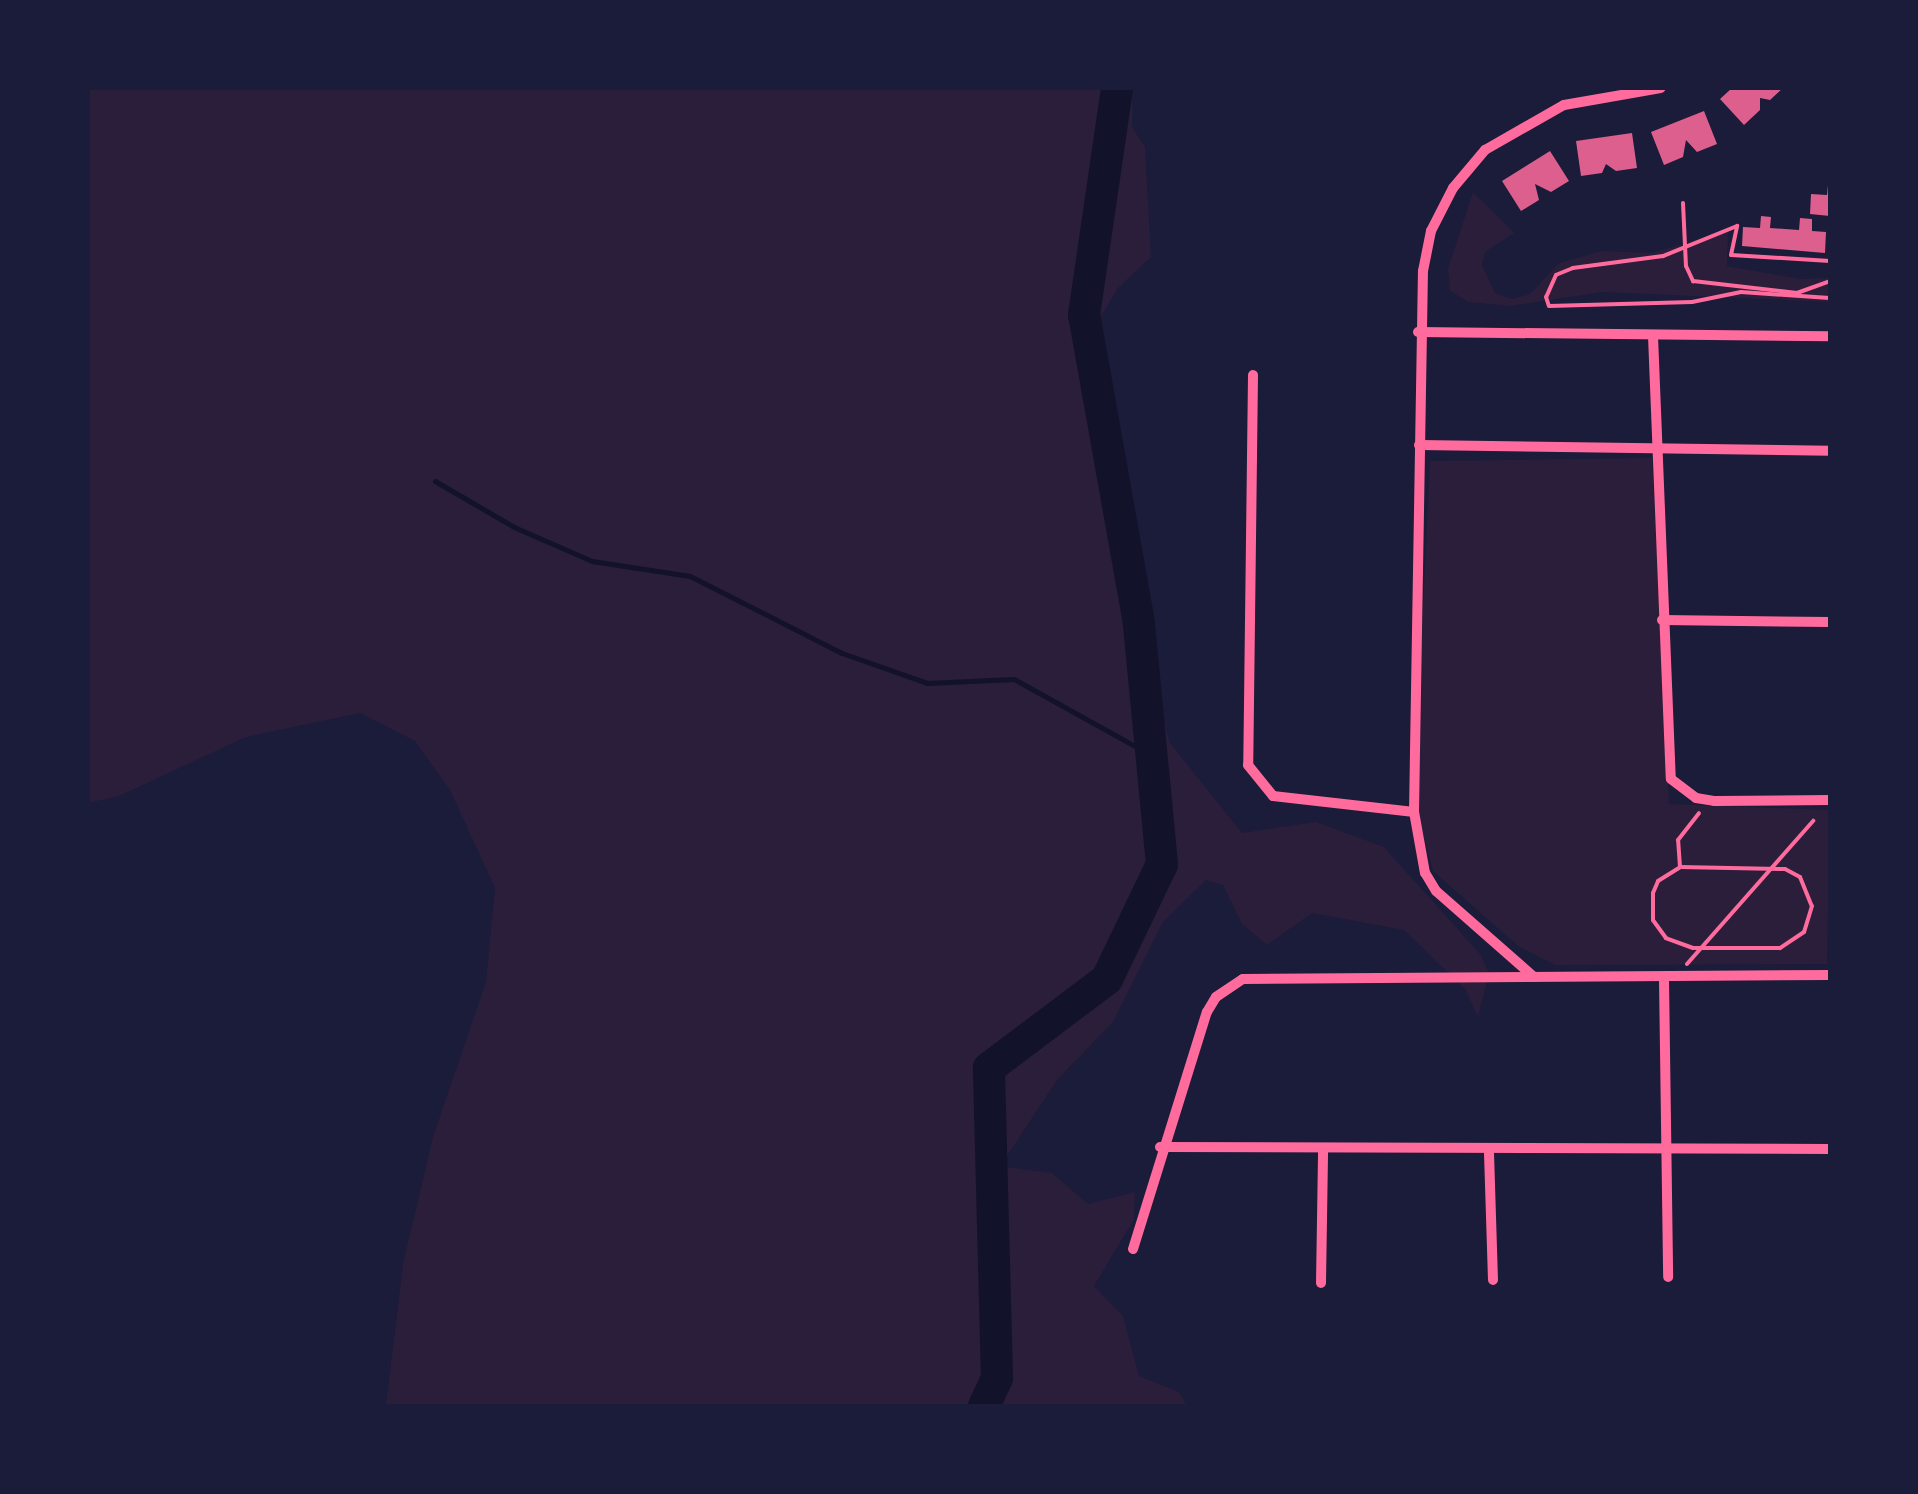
<!DOCTYPE html>
<html>
<head>
<meta charset="utf-8">
<style>
	body { margin:0 }
	#map { position:relative; width:1918px; height:1494px; overflow:hidden; background:#1b1b3a; font-family:Inter,sans-serif }
	div>[style] { position:absolute }
	.green>* { inset:0; background:#2a1e3b }
	.stream>* { height:5px; margin:-2.5px; padding:0 2.5px; transform-origin:2.5px; border-radius:2.5px; background:#12122b }
	.river>* { height:32px; margin:-16px; padding:0 16px; transform-origin:16px; border-radius:16px; background:#12122b }
	.building>* { inset:0; background:#dd5f8e }
	.path>* { height:4px; margin:-2px; padding:0 2px; transform-origin:2px; border-radius:2px; background:#ff6b9d }
	.minor>* { height:10px; margin:-5px; padding:0 5px; transform-origin:5px; border-radius:5px; background:#ff6b9d }
	span { translate:-50% -50%; white-space:nowrap; text-align:center; line-height:1.15; -webkit-text-stroke:10px #1b1b3a; paint-order:stroke }
	.frame { position:absolute; inset:0; border:90px solid #1b1b3a; pointer-events:none }
</style>
</head>
<body>
<div id="map">
	<div class="green">
		<i style="clip-path:polygon(88px 88px,1132px 88px,1132px 127px,1145px 147px,1151px 257px,1118px 288px,1100px 318px,1087px 401px,1118px 565px,1170px 743px,1242px 833px,1316px 822px,1384px 847px,1480px 954px,1489px 973px,1478px 1017px,1465px 989px,1404px 930px,1312px 913px,1267px 945px,1242px 924px,1223px 885px,1206px 880px,1163px 922px,1113px 1022px,1057px 1080px,1005px 1159px,1006px 1167px,1052px 1173px,1088px 1204px,1135px 1192px,1134px 1219px,1094px 1286px,1123px 1316px,1139px 1376px,1179px 1392px,1187px 1406px,386px 1406px,403px 1264px,433px 1137px,486px 982px,495px 888px,450px 790px,415px 741px,360px 713px,246px 737px,119px 796px,88px 803px)"></i>
		<i style="clip-path:polygon(1473px 192px,1514px 233px,1485px 252px,1482px 265px,1495px 293px,1512px 299px,1530px 294px,1559px 263px,1602px 251px,1651px 253px,1728px 231px,1727px 266px,1800px 279px,1828px 278px,1830px 270px,1830px 302px,1603px 292px,1510px 306px,1469px 302px,1450px 291px,1448px 269px)"></i>
		<i style="clip-path:polygon(1652px 458px,1669px 804px,1830px 810px,1827px 964px,1555px 965px,1518px 946px,1433px 871px,1414px 800px,1430px 461px)"></i>
	</div>
	<div class="stream">
		<i style="left:435px;top:481px;width:91px;rotate:30.2deg"></i>
		<i style="left:514px;top:527px;width:85px;rotate:23.6deg"></i>
		<i style="left:592px;top:561px;width:99px;rotate:8.7deg"></i>
		<i style="left:690px;top:576px;width:170px;rotate:26.9deg"></i>
		<i style="left:842px;top:653px;width:90px;rotate:19.4deg"></i>
		<i style="left:927px;top:683px;width:87px;rotate:-2.6deg"></i>
		<i style="left:1014px;top:679px;width:157px;rotate:29deg"></i>
	</div>
	<div class="river">
		<i style="left:984px;top:1406px;width:31px;rotate:-65deg"></i>
		<i style="left:997px;top:1378px;width:310px;rotate:-91.5deg"></i>
		<i style="left:989px;top:1068px;width:148px;rotate:-37deg"></i>
		<i style="left:1107px;top:979px;width:127px;rotate:-64.4deg"></i>
		<i style="left:1162px;top:864px;width:242px;rotate:-95.5deg"></i>
		<i style="left:1139px;top:623px;width:313px;rotate:-100.1deg"></i>
		<i style="left:1084px;top:315px;width:229px;rotate:-81.7deg"></i>
	</div>
	<div class="building">
		<i style="clip-path:polygon(1732px 88px,1783px 88px,1770px 100px,1760px 98px,1760px 110px,1744px 125px,1720px 99px)"></i>
		<i style="clip-path:polygon(1704px 111px,1717px 144px,1697px 152px,1686px 140px,1683px 157px,1664px 165px,1651px 132px)"></i>
		<i style="clip-path:polygon(1632px 133px,1637px 168px,1616px 171px,1606px 164px,1602px 173px,1581px 176px,1576px 141px)"></i>
		<i style="clip-path:polygon(1550px 151px,1569px 181px,1551px 192px,1535px 184px,1539px 200px,1521px 211px,1502px 181px)"></i>
		<i style="clip-path:polygon(1828px 185px,1830px 216px,1810px 214px,1811px 194px,1827px 195px)"></i>
		<i style="clip-path:polygon(1761px 216px,1771px 217px,1770px 228px,1799px 230px,1800px 218px,1812px 219px,1812px 231px,1826px 232px,1825px 253px,1742px 246px,1743px 227px,1760px 228px)"></i>
	</div>
	<div class="path">
		<i style="left:1683px;top:203px;width:63px;rotate:87.3deg"></i>
		<i style="left:1686px;top:266px;width:17px;rotate:65deg"></i>
		<i style="left:1693px;top:281px;width:105px;rotate:6.6deg"></i>
		<i style="left:1797px;top:293px;width:35px;rotate:-20deg"></i>
		<i style="left:1830px;top:261px;width:99px;rotate:-176.5deg"></i>
		<i style="left:1731px;top:255px;width:30px;rotate:-78deg"></i>
		<i style="left:1737px;top:226px;width:80px;rotate:157.9deg"></i>
		<i style="left:1663px;top:256px;width:91px;rotate:172.4deg"></i>
		<i style="left:1573px;top:268px;width:18px;rotate:158deg"></i>
		<i style="left:1556px;top:275px;width:24px;rotate:114deg"></i>
		<i style="left:1546px;top:297px;width:9px;rotate:72deg"></i>
		<i style="left:1549px;top:306px;width:143px;rotate:-1.6deg"></i>
		<i style="left:1692px;top:302px;width:50px;rotate:-11.5deg"></i>
		<i style="left:1741px;top:292px;width:89px;rotate:3.9deg"></i>
		<i style="left:1680px;top:867px;width:105px;rotate:1.1deg"></i>
		<i style="left:1785px;top:869px;width:17px;rotate:28deg"></i>
		<i style="left:1800px;top:877px;width:31px;rotate:68deg"></i>
		<i style="left:1812px;top:906px;width:27px;rotate:107deg"></i>
		<i style="left:1804px;top:932px;width:29px;rotate:146deg"></i>
		<i style="left:1780px;top:948px;width:87px;rotate:180deg"></i>
		<i style="left:1693px;top:948px;width:29px;rotate:-160deg"></i>
		<i style="left:1666px;top:938px;width:22px;rotate:-126deg"></i>
		<i style="left:1653px;top:920px;width:27px;rotate:-90deg"></i>
		<i style="left:1653px;top:893px;width:13px;rotate:-67deg"></i>
		<i style="left:1658px;top:881px;width:26px;rotate:-32deg"></i>
		<i style="left:1680px;top:867px;width:27px;rotate:-94deg"></i>
		<i style="left:1678px;top:840px;width:34px;rotate:-52deg"></i>
		<i style="left:1687px;top:964px;width:191px;rotate:-48.6deg"></i>
	</div>
	<div class="minor">
		<i style="left:1418px;top:332px;width:412px;rotate:0.6deg"></i>
		<i style="left:1653px;top:336px;width:443px;rotate:87.7deg"></i>
		<i style="left:1671px;top:779px;width:31px;rotate:37deg"></i>
		<i style="left:1696px;top:798px;width:18px;rotate:9deg"></i>
		<i style="left:1714px;top:801px;width:116px;rotate:-0.5deg"></i>
		<i style="left:1253px;top:375px;width:390px;rotate:90.7deg"></i>
		<i style="left:1248px;top:765px;width:40px;rotate:51deg"></i>
		<i style="left:1273px;top:796px;width:142px;rotate:6.5deg"></i>
		<i style="left:1419px;top:445px;width:411px;rotate:0.8deg"></i>
		<i style="left:1662px;top:620px;width:168px;rotate:0.7deg"></i>
		<i style="left:1534px;top:977px;width:130px;rotate:-138.7deg"></i>
		<i style="left:1436px;top:891px;width:21px;rotate:-121deg"></i>
		<i style="left:1425px;top:873px;width:62px;rotate:-100.2deg"></i>
		<i style="left:1414px;top:812px;width:541px;rotate:-89.05deg"></i>
		<i style="left:1423px;top:271px;width:41px;rotate:-78.7deg"></i>
		<i style="left:1431px;top:231px;width:48px;rotate:-62.9deg"></i>
		<i style="left:1453px;top:188px;width:50px;rotate:-49.9deg"></i>
		<i style="left:1485px;top:150px;width:91px;rotate:-29.7deg"></i>
		<i style="left:1564px;top:105px;width:98px;rotate:-9.9deg"></i>
		<i style="left:1664px;top:979px;width:298px;rotate:89.2deg"></i>
		<i style="left:1160px;top:1147px;width:670px;rotate:0.17deg"></i>
		<i style="left:1489px;top:1153px;width:127px;rotate:88.2deg"></i>
		<i style="left:1133px;top:1249px;width:248px;rotate:-72.7deg"></i>
		<i style="left:1207px;top:1012px;width:17px;rotate:-59deg"></i>
		<i style="left:1216px;top:997px;width:32px;rotate:-34deg"></i>
		<i style="left:1243px;top:979px;width:587px;rotate:-0.39deg"></i>
		<i style="left:1321px;top:1283px;width:133px;rotate:-89.1deg"></i>
	</div>
	<div class="frame"></div>
</div>
</body>
</html>
